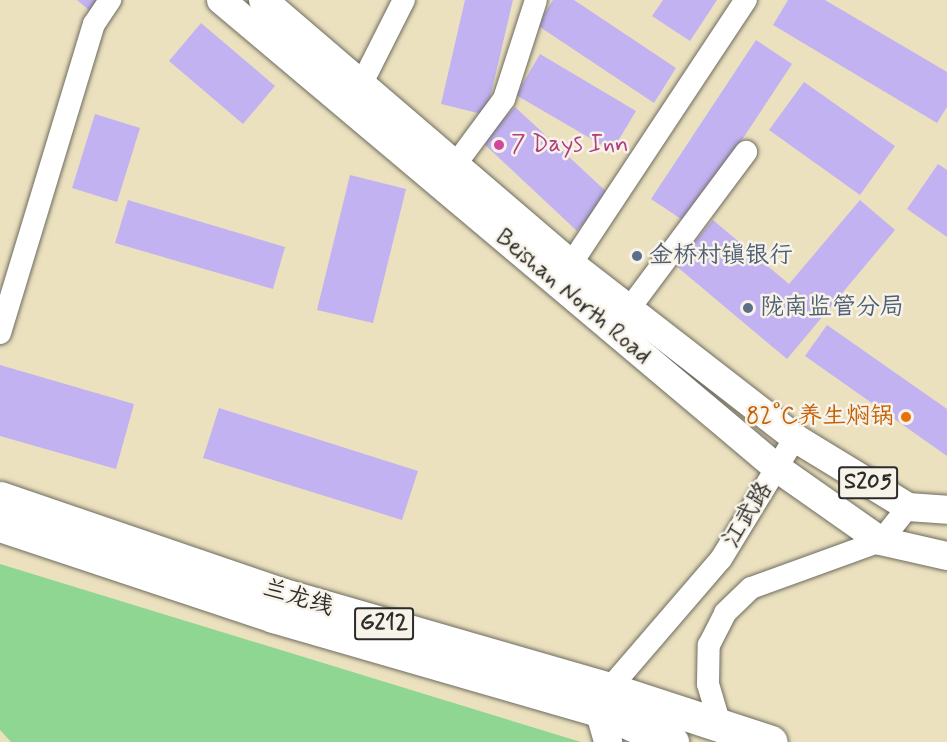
<!DOCTYPE html>
<html>
<head>
<meta charset="utf-8">
<style>
	body { margin:0 }
	#map { position:relative; width:947px; height:742px; overflow:hidden; background:#ebe1bf; font-family:Mynerve,"LXGW WenKai TC",sans-serif }
	div>[style] { position:absolute }
	.green>* { inset:0; background:#8ed691 }
	.building>* { inset:0; background:#c2b2f2 }
	.roads { filter:drop-shadow(0 0 2px #6e6b5f) drop-shadow(0 0 2px #6e6b5f) }
	.minor>* { height:22px; margin:-11px; padding:0 11px; transform-origin:11px; border-radius:11px; background:#fff }
	.major>* { height:28px; margin:-14px; padding:0 14px; transform-origin:14px; border-radius:14px; background:#fff }
	.highway>* { height:33px; margin:-16.5px; padding:0 16.5px; transform-origin:16.5px; border-radius:16.5px; background:#fff }
	.dots>* { width:16px; height:16px; translate:-50% -50%; box-sizing:border-box; border:3px solid #f7f3e8; border-radius:50% }
	span { translate:-50% -50%; white-space:nowrap; text-align:center; line-height:1.15; -webkit-text-stroke:5px #f7f3e8; paint-order:stroke }
	.shield-label span { padding:2px 4px; background:#f7f3e8; border:2px solid; border-radius:4px; -webkit-text-stroke-width:0 }
	.shield-label { font-size:22px; color:#2b2b2b; font-weight:700 }
	.hotel-label { font-size:24px; color:#b23c85 }
	.left { translate:0 -50%; text-align:left }
	.service-label { font-size:24px; color:#4e5e75 }
	.street-label { font-size:24px; color:#2b2b2b }
	.food-label { font-size:24px; color:#c56008 }
	.right { translate:-100% -50%; text-align:right }
</style>
</head>
<body>
<div id="map">
	<div class="green">
		<i style="clip-path:polygon(0 564px,581px 742px,11px 742px,0 730px)"></i>
	</div>
	<div class="building">
		<i style="clip-path:polygon(77px 0,101px 0,91px 12px)"></i>
		<i style="clip-path:polygon(465px 0,513px 0,486px 115px,441px 104px)"></i>
		<i style="clip-path:polygon(553px 0,574px 0,676px 68px,654px 103px,537px 25px)"></i>
		<i style="clip-path:polygon(663px 0,717px 0,690px 41px,652px 16px)"></i>
		<i style="clip-path:polygon(788px 0,825px 0,947px 72px,947px 107px,937px 123px,773px 25px)"></i>
		<i style="clip-path:polygon(201px 23px,275px 86px,243px 124px,169px 61px)"></i>
		<i style="clip-path:polygon(756px 40px,792px 64px,687px 223px,651px 199px)"></i>
		<i style="clip-path:polygon(540px 54px,636px 111px,612px 151px,516px 95px)"></i>
		<i style="clip-path:polygon(804px 82px,895px 146px,860px 195px,769px 130px)"></i>
		<i style="clip-path:polygon(515px 107px,610px 195px,577px 231px,482px 142px)"></i>
		<i style="clip-path:polygon(95px 114px,140px 128px,117px 202px,72px 188px)"></i>
		<i style="clip-path:polygon(938px 164px,947px 170px,947px 237px,907px 209px)"></i>
		<i style="clip-path:polygon(350px 175px,406px 189px,373px 323px,317px 310px)"></i>
		<i style="clip-path:polygon(128px 200px,285px 247px,273px 289px,115px 243px)"></i>
		<i style="clip-path:polygon(860px 200px,895px 230px,787px 359px,675px 265px,713px 220px,789px 284px)"></i>
		<i style="clip-path:polygon(827px 325px,947px 409px,947px 456px,805px 356px)"></i>
		<i style="clip-path:polygon(0 365px,134px 404px,116px 469px,0 436px)"></i>
		<i style="clip-path:polygon(219px 408px,418px 471px,402px 520px,203px 458px)"></i>
	</div>
	<div class="roads">
		<div class="minor">
			<i style="left:361px;top:85px;width:95px;rotate:-63.2deg"></i>
			<i style="left:455px;top:165px;width:82px;rotate:-53.4deg"></i>
			<i style="left:504px;top:99px;width:104px;rotate:-72.1deg"></i>
			<i style="left:571px;top:264px;width:317px;rotate:-56.5deg"></i>
			<i style="left:629px;top:309px;width:196px;rotate:-53.3deg"></i>
			<i style="left:0;top:333px;width:323px;rotate:-73.1deg"></i>
			<i style="left:94px;top:24px;width:29px;rotate:-56deg"></i>
			<i style="left:609px;top:689px;width:172px;rotate:-49.3deg"></i>
			<i style="left:721px;top:559px;width:142px;rotate:-58.6deg"></i>
			<i style="left:721px;top:728px;width:46px;rotate:-106.5deg"></i>
			<i style="left:708px;top:684px;width:39px;rotate:-89deg"></i>
			<i style="left:709px;top:645px;width:36px;rotate:-63deg"></i>
			<i style="left:725px;top:613px;width:36px;rotate:-44deg"></i>
			<i style="left:751px;top:588px;width:138px;rotate:-19.9deg"></i>
			<i style="left:881px;top:541px;width:43px;rotate:-51.5deg"></i>
		</div>
		<div class="major">
			<i style="left:221px;top:0;width:727px;rotate:40.09deg"></i>
			<i style="left:777px;top:468px;width:127px;rotate:35.1deg"></i>
			<i style="left:881px;top:541px;width:68px;rotate:12.8deg"></i>
			<i style="left:263px;top:0;width:406px;rotate:40.6deg"></i>
			<i style="left:571px;top:264px;width:284px;rotate:37.8deg"></i>
			<i style="left:795px;top:438px;width:132px;rotate:31.4deg"></i>
			<i style="left:908px;top:507px;width:39px;rotate:4deg"></i>
			<i style="left:607px;top:693px;width:19px;rotate:115deg"></i>
			<i style="left:599px;top:710px;width:33px;rotate:74deg"></i>
		</div>
		<div class="highway">
			<i style="left:0;top:498px;width:296px;rotate:18.9deg"></i>
			<i style="left:280px;top:594px;width:342px;rotate:16.1deg"></i>
			<i style="left:609px;top:689px;width:170px;rotate:18.1deg"></i>
			<i style="left:0;top:525px;width:288px;rotate:18.4deg"></i>
			<i style="left:273px;top:616px;width:339px;rotate:16.1deg"></i>
			<i style="left:599px;top:710px;width:80px;rotate:23.7deg"></i>
		</div>
	</div>
	<div class="dots">
		<i style="left:499px;top:145px;background:#d1479c"></i>
		<i style="left:637px;top:256px;background:#5c6f8a"></i>
		<i style="left:748px;top:308px;background:#5c6f8a"></i>
		<i style="left:906px;top:417px;background:#e8710a"></i>
	</div>
	<div class="shield-label">
		<span style="left:868px;top:483px">S205</span>
		<span style="left:384px;top:624px">G212</span>
	</div>
	<div class="hotel-label">
		<span class="left" style="left:511px;top:145px">7 Days Inn</span>
	</div>
	<div class="service-label">
		<span class="left" style="left:649px;top:256px">金桥村镇银行</span>
		<span class="left" style="left:760px;top:308px">陇南监管分局</span>
	</div>
	<div class="street-label">
		<span style="left:573px;top:297px;rotate:40deg">Beishan North Road</span>
		<span style="left:748px;top:515px;rotate:-58deg">江武路</span>
		<span style="left:298px;top:598px;rotate:17deg">兰龙线</span>
	</div>
	<div class="food-label">
		<span class="right" style="left:894px;top:417px">82°C养生焖锅</span>
	</div>
</div>
</body>
</html>
